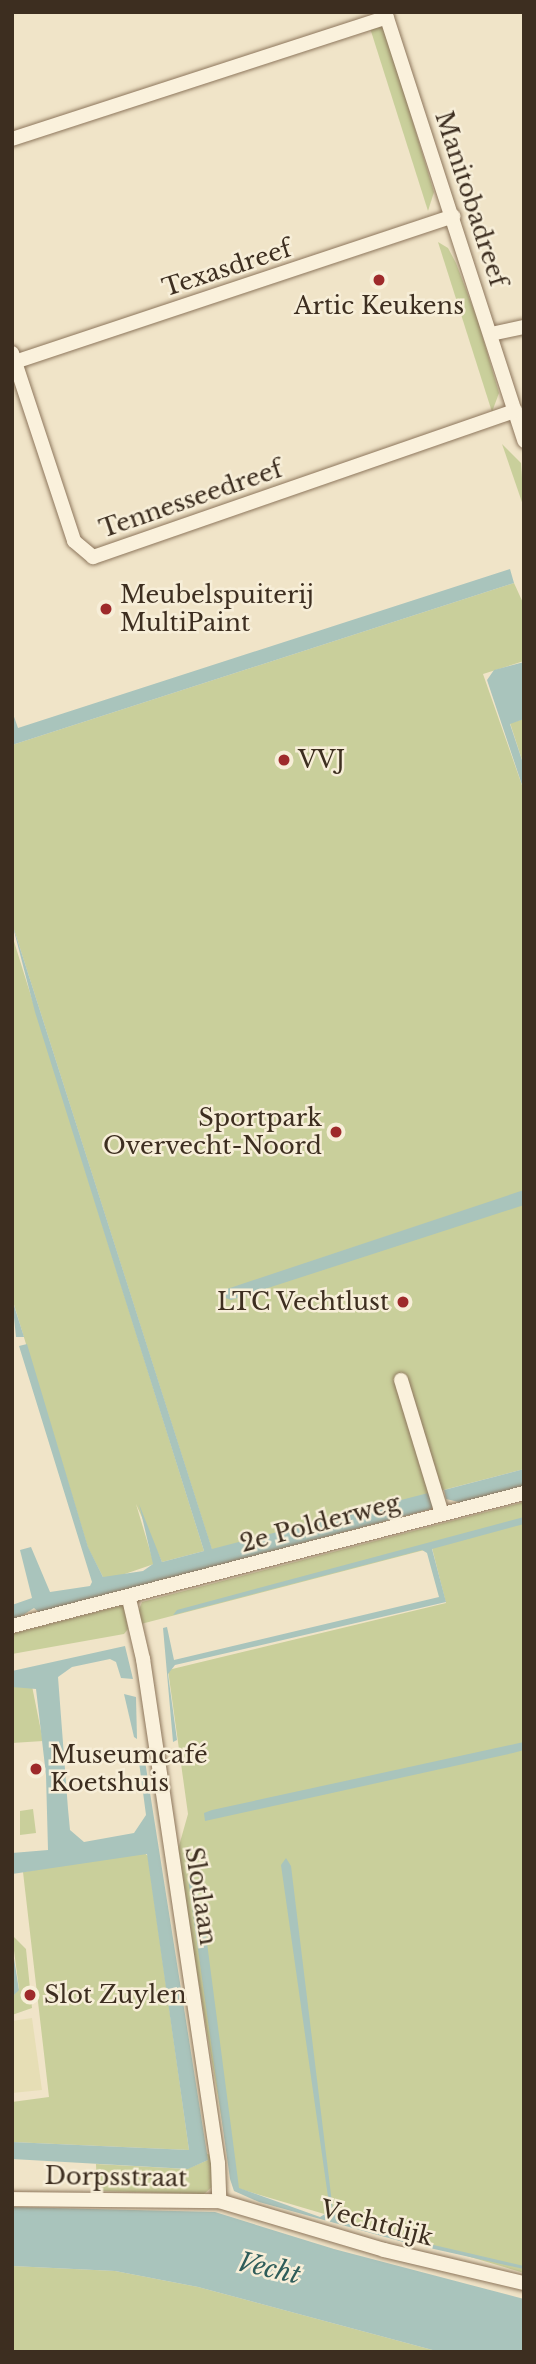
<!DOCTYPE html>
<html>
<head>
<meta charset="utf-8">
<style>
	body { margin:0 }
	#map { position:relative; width:536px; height:2364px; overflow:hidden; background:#f0e4c8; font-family:"Libre Baskerville",serif }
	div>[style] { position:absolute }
	.farmland>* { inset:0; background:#e6deb5 }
	.green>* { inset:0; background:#c9cf9b }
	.water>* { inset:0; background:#a9c4bc }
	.roads { filter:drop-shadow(0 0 2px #8d765c) drop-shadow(0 0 2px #8d765c) }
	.minor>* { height:14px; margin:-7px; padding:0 7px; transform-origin:7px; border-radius:7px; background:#faf1dc }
	.dots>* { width:19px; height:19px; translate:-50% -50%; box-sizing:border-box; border:4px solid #f7eed8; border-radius:50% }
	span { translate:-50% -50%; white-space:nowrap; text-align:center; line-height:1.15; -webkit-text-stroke:5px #f7eed8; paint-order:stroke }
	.street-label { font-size:24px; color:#3d2e20 }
	.poi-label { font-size:24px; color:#3d2e20 }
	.left { translate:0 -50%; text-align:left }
	.right { translate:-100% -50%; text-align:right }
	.water-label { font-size:26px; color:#2f5d5a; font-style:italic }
	.frame { position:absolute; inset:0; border:14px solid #3d2e20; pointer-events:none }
</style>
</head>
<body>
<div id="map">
	<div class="farmland">
		<i style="clip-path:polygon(32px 2018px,42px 2090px,12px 2093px,12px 2021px)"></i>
	</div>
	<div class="green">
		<i style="clip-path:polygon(383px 23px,434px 192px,428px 211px,370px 28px)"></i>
		<i style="clip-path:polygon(438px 242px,448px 248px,456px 263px,478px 321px,499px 393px,492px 412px)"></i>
		<i style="clip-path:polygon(502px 444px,521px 463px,524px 508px)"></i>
		<i style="clip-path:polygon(514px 583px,524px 605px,524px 661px,483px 674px,524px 791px,524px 1469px,212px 1550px,12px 923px,12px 745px)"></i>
		<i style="clip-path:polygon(524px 719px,524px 766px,510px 723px)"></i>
		<i style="clip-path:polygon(12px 935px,204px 1551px,162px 1562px,136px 1504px,154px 1564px,116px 1577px,103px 1577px,88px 1548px,12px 1298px)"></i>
		<i style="clip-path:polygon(524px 1502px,524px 2273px,233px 2187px,177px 1853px,188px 1814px,168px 1670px,446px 1603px,432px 1548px,141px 1624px,138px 1612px,142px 1602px)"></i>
		<i style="clip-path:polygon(124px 1605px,128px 1629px,124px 1634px,12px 1654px,12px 1634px)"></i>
		<i style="clip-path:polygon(32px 1686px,43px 1741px,12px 1743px,12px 1687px)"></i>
		<i style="clip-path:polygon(33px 1809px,36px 1833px,20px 1835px,20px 1811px)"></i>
		<i style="clip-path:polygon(142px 1851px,148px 1856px,189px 2150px,12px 2142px,12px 2102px,49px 2097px,23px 1872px)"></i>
		<i style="clip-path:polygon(12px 1935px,26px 1949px,32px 2008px,12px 2015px,12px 1997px,19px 1989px)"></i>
		<i style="clip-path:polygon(207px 2154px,213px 2155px,213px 2186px,204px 2194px,97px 2191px,96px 2164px,187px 2169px,208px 2160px)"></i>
		<i style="clip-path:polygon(12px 2266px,115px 2271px,198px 2287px,440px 2352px,12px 2352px)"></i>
	</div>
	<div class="water">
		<i style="clip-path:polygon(510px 569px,514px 583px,12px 745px,12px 711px,18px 728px)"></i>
		<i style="clip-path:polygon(524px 662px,524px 719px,510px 724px,524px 766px,524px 791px,487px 680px,494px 670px)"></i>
		<i style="clip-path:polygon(12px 923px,212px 1549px,432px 1492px,436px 1502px,431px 1509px,40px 1613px,34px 1608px,12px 1622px,12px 1605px,32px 1598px,20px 1550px,31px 1547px,50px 1592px,90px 1586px,92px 1582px,19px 1346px,27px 1344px,88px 1547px,103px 1577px,143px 1571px,153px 1564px,139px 1504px,162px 1562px,204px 1551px,35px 1012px)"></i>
		<i style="clip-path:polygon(524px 1190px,524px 1205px,231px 1300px,220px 1296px,224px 1290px)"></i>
		<i style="clip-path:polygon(12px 1298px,12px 1299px,24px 1337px,16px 1337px)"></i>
		<i style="clip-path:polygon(524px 1469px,524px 1486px,463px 1503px,446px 1499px,444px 1490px)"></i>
		<i style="clip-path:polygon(524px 1517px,524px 1524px,432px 1549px,446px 1602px,175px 1665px,168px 1674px,177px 1740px,173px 1742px,163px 1628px,167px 1627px,174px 1660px,439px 1597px,427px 1553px,422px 1550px,173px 1615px,177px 1610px)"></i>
		<i style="clip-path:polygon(125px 1646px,133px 1679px,121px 1678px,116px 1662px,110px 1659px,72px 1667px,58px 1677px,68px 1809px,70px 1830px,84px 1842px,134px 1833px,146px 1815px,139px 1762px,145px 1761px,208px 2160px,188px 2169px,12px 2159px,12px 2142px,189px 2150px,147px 1854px,12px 1874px,12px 1853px,48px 1850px,46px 1775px,36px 1689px,12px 1687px,12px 1671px)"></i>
		<i style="clip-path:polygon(124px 1694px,136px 1697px,137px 1739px,134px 1737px)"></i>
		<i style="clip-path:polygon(524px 1742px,524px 1750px,513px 1753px,205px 1821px,204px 1813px,212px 1810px)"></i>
		<i style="clip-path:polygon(286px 1858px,291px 1866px,333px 2211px,343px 2222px,415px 2241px,414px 2245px,259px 2202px,234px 2191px,230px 2179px,188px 1878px,193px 1875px,203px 1912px,239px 2188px,320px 2217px,330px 2211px,281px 1865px)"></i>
		<i style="clip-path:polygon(12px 1946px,19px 1990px,12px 1997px)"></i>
		<i style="clip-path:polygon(12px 2207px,215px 2212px,334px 2249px,524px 2299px,524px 2352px,440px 2352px,198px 2287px,115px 2271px,12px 2266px)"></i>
		<i style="clip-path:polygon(425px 2243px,524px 2266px,524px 2269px,425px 2247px)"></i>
	</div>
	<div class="roads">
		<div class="minor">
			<i style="left:385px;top:12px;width:451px;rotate:72deg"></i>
			<i style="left:12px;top:139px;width:394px;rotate:-18deg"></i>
			<i style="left:491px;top:334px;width:34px;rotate:-12deg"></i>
			<i style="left:12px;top:353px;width:198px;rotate:71.7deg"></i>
			<i style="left:74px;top:541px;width:25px;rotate:40deg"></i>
			<i style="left:93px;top:557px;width:447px;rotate:-19.1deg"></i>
			<i style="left:15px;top:362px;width:462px;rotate:-18.4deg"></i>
			<i style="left:401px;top:1380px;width:140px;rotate:73deg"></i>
			<i style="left:129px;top:1599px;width:62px;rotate:76.9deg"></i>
			<i style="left:143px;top:1659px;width:510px;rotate:81.54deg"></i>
			<i style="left:218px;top:2163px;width:38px;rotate:88deg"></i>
			<i style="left:12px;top:1626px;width:529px;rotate:-14.56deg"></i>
			<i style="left:12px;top:2199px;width:207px;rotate:0.6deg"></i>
			<i style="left:219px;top:2201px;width:172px;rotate:16.5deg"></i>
			<i style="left:384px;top:2250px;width:144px;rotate:13.3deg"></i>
		</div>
	</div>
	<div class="dots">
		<i style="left:379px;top:280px;background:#9e2a2b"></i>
		<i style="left:106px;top:609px;background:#9e2a2b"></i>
		<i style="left:284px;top:760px;background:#9e2a2b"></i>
		<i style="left:336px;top:1132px;background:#9e2a2b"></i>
		<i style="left:403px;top:1302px;background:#9e2a2b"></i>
		<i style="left:36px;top:1769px;background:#9e2a2b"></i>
		<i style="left:30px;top:1995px;background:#9e2a2b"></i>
	</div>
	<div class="street-label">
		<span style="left:471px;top:199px;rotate:72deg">Manitobadreef</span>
		<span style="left:227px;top:268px;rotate:-18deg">Texasdreef</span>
		<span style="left:191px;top:499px;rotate:-19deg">Tennesseedreef</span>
		<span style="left:320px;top:1523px;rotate:-15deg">2e Polderweg</span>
		<span style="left:201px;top:1896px;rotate:81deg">Slotlaan</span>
		<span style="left:116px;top:2177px;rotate:1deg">Dorpsstraat</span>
		<span style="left:377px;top:2223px;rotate:15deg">Vechtdijk</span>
	</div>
	<div class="poi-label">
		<span style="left:379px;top:306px">Artic Keukens</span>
		<span class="left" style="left:120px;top:609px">Meubelspuiterij<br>MultiPaint</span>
		<span class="left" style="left:298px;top:760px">VVJ</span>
		<span class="right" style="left:322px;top:1132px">Sportpark<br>Overvecht-Noord</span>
		<span class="right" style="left:389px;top:1302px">LTC Vechtlust</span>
		<span class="left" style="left:50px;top:1769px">Museumcafé<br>Koetshuis</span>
		<span class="left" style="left:44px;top:1995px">Slot Zuylen</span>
	</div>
	<div class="water-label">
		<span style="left:269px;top:2269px;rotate:13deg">Vecht</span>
	</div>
	<div class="frame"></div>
</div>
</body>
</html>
